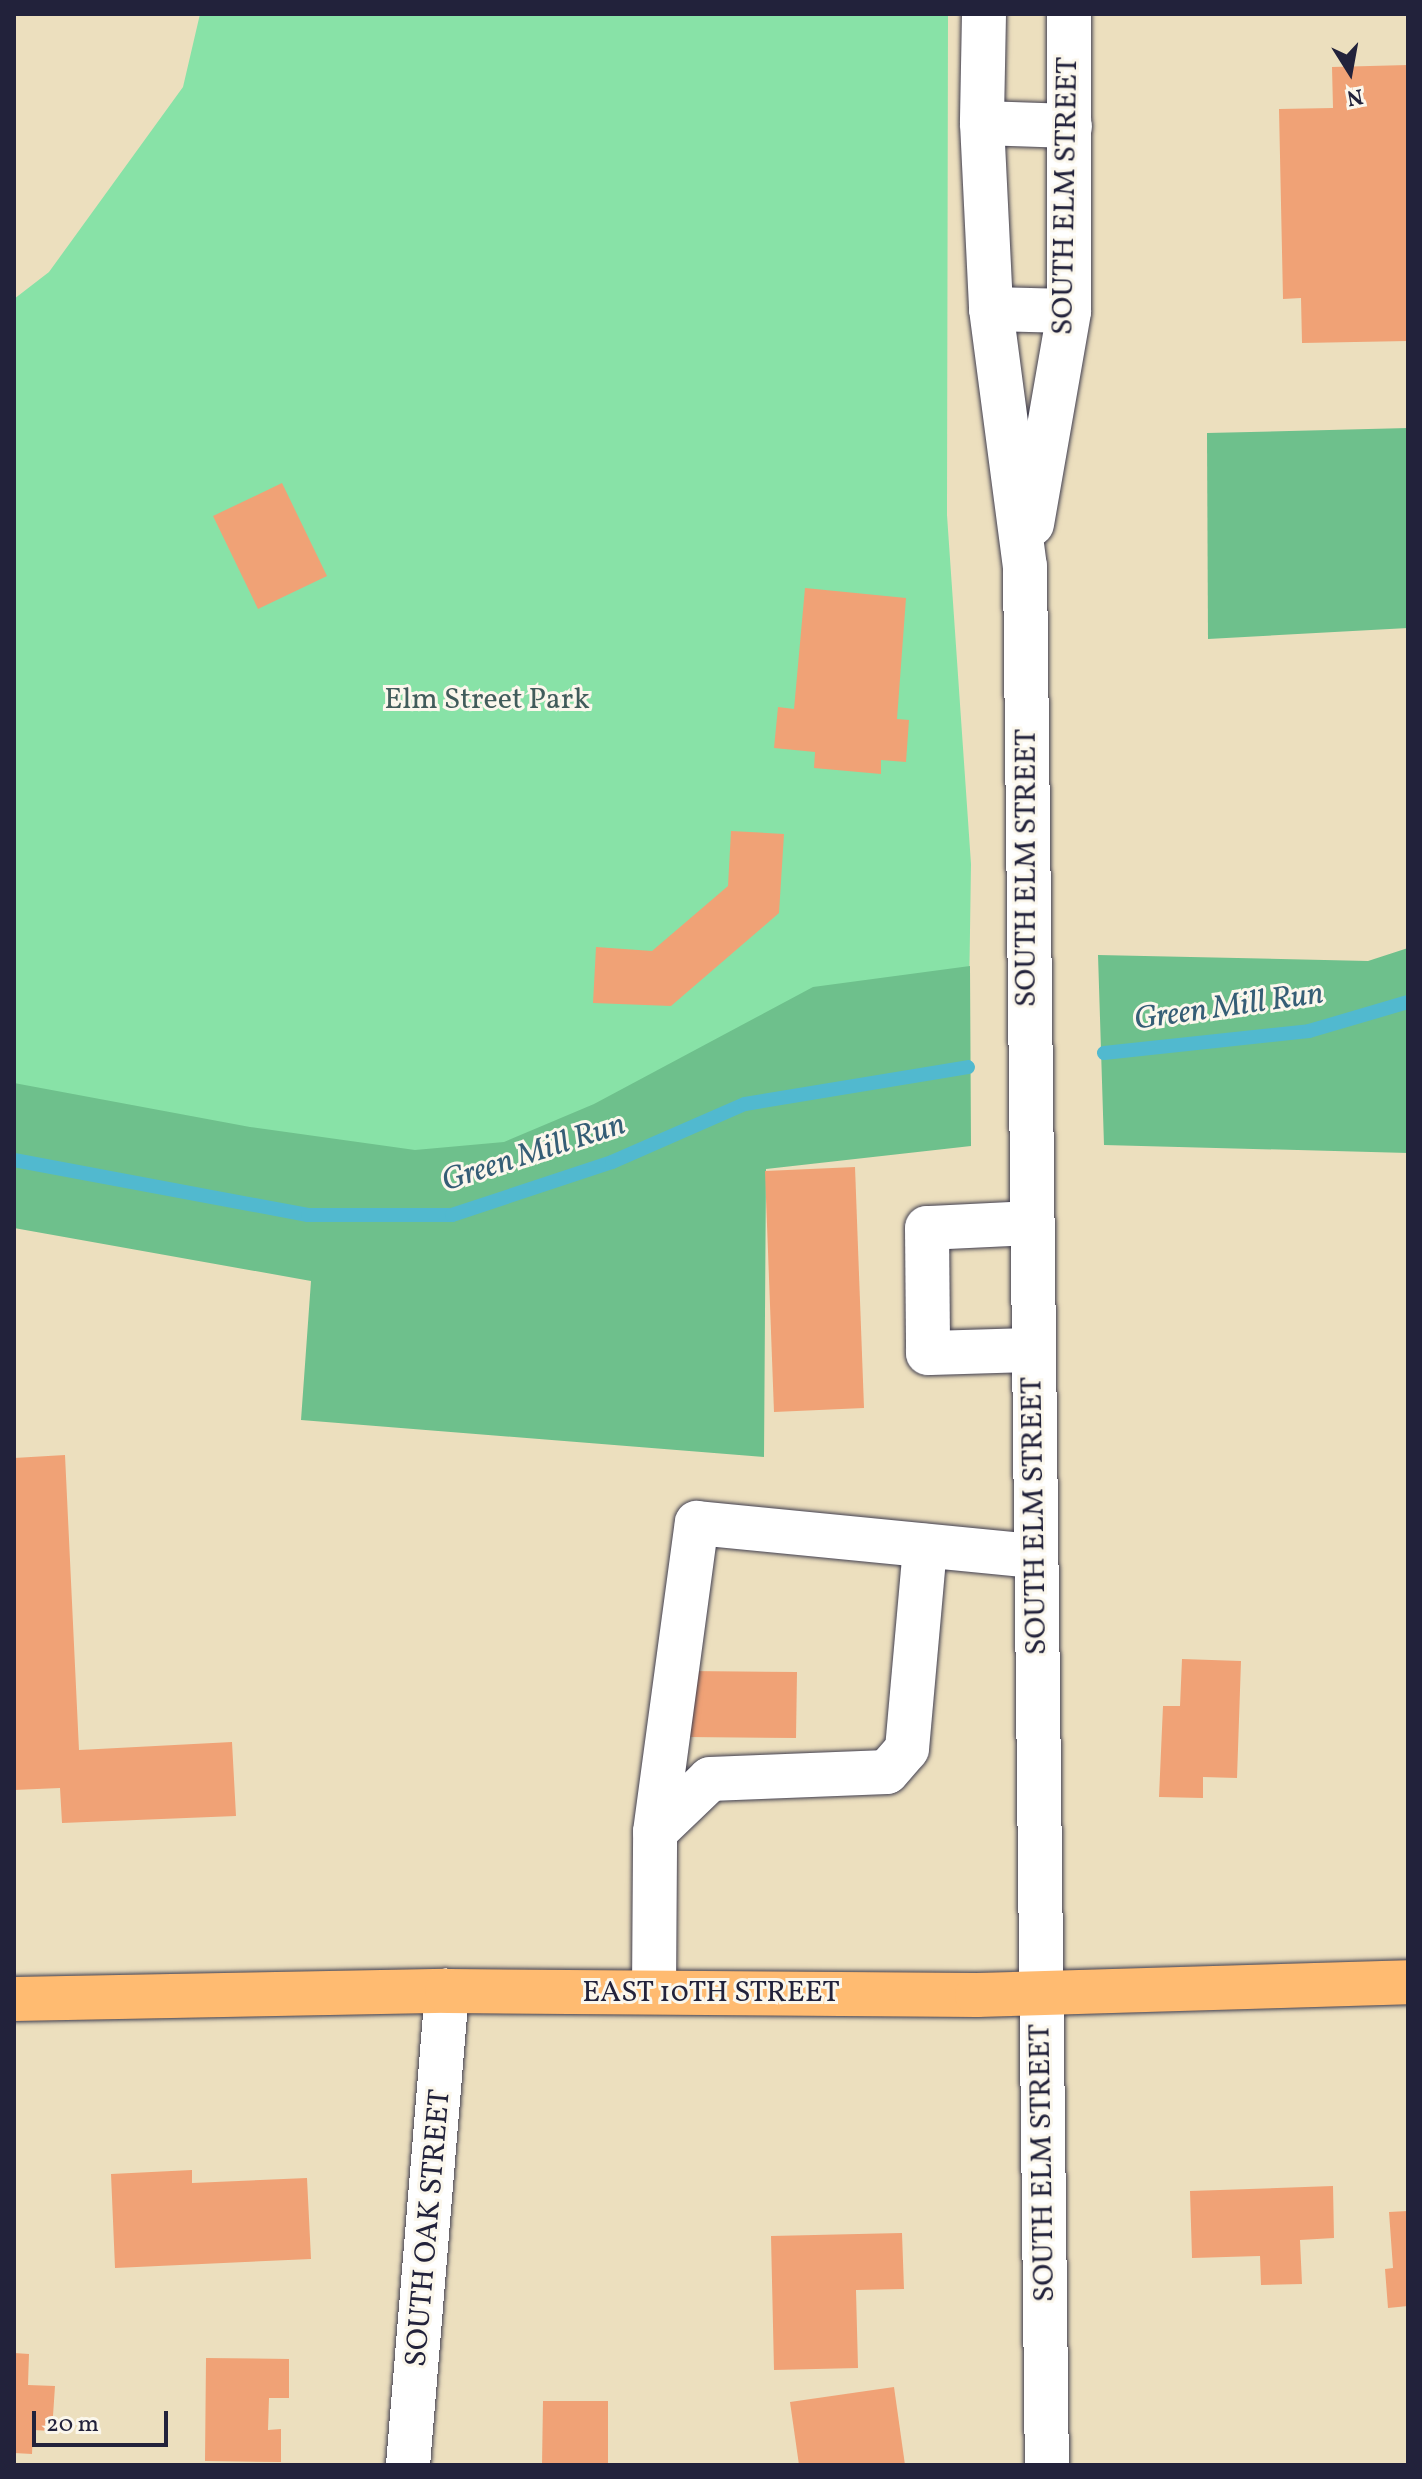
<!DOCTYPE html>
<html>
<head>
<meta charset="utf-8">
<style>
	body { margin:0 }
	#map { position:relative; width:1422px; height:2479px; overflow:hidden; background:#ecdfbe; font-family:Vollkorn,serif }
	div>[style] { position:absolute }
	.green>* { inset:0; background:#88e2a7 }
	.forest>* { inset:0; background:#6ec08c }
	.stream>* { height:14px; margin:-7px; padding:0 7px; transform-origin:7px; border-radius:7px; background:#51b9cf }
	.building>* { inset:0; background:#f0a276 }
	.roads { filter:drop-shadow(0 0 2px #403e4f) drop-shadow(0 0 2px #403e4f) }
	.minor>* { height:44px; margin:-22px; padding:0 22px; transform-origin:22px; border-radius:22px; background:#fff }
	.major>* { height:44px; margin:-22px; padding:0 22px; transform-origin:22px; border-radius:22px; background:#ffbb71 }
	span { translate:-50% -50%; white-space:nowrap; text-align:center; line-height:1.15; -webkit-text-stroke:6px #fbf7ec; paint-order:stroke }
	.street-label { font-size:30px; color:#22223b }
	.park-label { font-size:30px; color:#415c5b }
	.water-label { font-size:32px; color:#355e76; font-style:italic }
	.frame { position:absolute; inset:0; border:16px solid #22223b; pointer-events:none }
	.north { position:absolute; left:1310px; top:32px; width:80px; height:80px; -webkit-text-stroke:6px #fbf7ec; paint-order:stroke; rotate:169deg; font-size:22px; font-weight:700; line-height:32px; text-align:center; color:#22223b }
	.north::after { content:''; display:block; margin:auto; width:28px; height:36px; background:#22223b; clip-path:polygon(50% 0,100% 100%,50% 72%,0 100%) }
	.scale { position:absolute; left:32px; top:2411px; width:136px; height:36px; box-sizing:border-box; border:4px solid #22223b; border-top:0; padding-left:10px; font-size:24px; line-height:28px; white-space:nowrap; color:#22223b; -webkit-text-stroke:6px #fbf7ec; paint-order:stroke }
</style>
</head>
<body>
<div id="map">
	<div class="green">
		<i style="clip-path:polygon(200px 14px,948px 14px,947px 515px,971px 864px,968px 1067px,612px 1162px,14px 1160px,14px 299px,49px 272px,183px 87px)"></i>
	</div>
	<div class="forest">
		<i style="clip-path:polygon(1408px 428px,1408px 628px,1208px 639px,1207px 433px)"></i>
		<i style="clip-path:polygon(1408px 948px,1408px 1153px,1104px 1145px,1098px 955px,1368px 961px)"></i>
		<i style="clip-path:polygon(970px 966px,971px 1146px,766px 1169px,764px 1457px,301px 1420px,311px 1281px,14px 1228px,14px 1083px,250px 1127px,415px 1150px,504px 1142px,594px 1104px,813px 987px)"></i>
	</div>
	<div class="stream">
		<i style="left:1104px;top:1053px;width:206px;rotate:-6.1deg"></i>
		<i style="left:1309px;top:1031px;width:103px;rotate:-16.3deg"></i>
		<i style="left:14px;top:1160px;width:299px;rotate:10.6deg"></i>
		<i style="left:308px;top:1215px;width:144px"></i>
		<i style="left:452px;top:1215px;width:169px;rotate:-18.3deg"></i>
		<i style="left:612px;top:1162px;width:145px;rotate:-23.6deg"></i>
		<i style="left:745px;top:1104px;width:226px;rotate:-9.4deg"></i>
	</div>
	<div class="building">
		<i style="clip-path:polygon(1408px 65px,1408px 341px,1302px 343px,1301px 298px,1283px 299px,1279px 109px,1333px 108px,1332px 67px)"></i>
		<i style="clip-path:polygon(282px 483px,327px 576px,258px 609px,213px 516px)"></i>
		<i style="clip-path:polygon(805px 588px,906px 598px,897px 719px,909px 720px,906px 762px,881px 760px,881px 774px,814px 768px,815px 752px,774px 748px,778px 707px,794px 709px)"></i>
		<i style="clip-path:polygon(731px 831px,784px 834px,779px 913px,671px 1006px,593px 1003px,596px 947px,652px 951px,728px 886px)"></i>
		<i style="clip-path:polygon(855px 1167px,864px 1408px,774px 1412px,765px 1171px)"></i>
		<i style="clip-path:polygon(65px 1455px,79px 1750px,232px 1742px,236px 1816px,62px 1823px,60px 1788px,14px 1790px,14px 1458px)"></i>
		<i style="clip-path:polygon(1182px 1659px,1241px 1661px,1237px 1778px,1203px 1777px,1203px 1798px,1159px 1797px,1163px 1706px,1180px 1706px)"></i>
		<i style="clip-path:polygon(688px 1671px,797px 1672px,796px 1738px,687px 1737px)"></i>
		<i style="clip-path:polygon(192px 2170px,192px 2183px,307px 2178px,311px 2259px,115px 2268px,111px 2174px)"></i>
		<i style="clip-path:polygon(1333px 2186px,1334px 2238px,1300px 2240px,1302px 2284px,1261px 2285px,1260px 2256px,1192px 2258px,1190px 2191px)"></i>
		<i style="clip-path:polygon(1408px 2211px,1408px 2306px,1388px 2308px,1385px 2269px,1393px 2268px,1389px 2212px)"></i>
		<i style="clip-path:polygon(902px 2233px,904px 2289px,856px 2290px,858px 2368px,774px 2370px,771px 2236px)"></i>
		<i style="clip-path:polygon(14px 2353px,29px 2354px,28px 2385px,55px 2386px,52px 2431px,33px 2430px,32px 2454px,14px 2453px)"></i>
		<i style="clip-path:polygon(206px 2358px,289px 2359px,289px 2398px,269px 2398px,268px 2430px,281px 2429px,281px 2462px,205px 2461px)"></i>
		<i style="clip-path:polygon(894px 2387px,905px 2465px,799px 2465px,790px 2402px)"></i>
		<i style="clip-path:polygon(543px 2401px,608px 2401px,608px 2465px,542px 2465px)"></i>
	</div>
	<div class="roads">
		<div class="minor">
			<i style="left:984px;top:14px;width:109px;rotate:91.1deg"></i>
			<i style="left:982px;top:123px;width:186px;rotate:87.2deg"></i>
			<i style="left:991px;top:309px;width:259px;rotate:82.5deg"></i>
			<i style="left:1025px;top:566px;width:1899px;rotate:89.34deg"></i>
			<i style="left:982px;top:123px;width:88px;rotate:2deg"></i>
			<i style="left:991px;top:309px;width:78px;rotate:1.5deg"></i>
			<i style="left:1032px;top:524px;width:216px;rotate:-80.1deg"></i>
			<i style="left:1069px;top:311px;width:297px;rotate:-90deg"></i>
			<i style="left:1030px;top:1223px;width:103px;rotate:177.2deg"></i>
			<i style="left:927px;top:1228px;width:125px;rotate:89.5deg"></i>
			<i style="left:928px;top:1353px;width:104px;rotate:-1.7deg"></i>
			<i style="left:655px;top:1832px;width:312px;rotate:-82.3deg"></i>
			<i style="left:697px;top:1523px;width:340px;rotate:5.6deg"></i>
			<i style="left:654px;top:1992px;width:160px;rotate:-89.6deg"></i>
			<i style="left:655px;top:1832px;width:76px;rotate:-43.9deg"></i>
			<i style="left:710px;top:1779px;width:177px;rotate:-2.3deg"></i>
			<i style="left:887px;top:1772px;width:30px;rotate:-49deg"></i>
			<i style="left:907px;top:1749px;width:204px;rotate:-84.9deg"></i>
			<i style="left:408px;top:2465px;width:476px;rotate:-85.3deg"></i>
		</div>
		<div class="major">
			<i style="left:14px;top:1999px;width:433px;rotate:-1.1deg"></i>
			<i style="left:447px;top:1991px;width:530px;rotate:0.43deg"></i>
			<i style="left:977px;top:1995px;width:431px;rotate:-1.7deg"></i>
		</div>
	</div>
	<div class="street-label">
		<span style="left:1066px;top:196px;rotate:-89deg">SOUTH ELM STREET</span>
		<span style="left:1027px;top:868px;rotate:-90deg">SOUTH ELM STREET</span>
		<span style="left:1035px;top:1516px;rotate:-91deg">SOUTH ELM STREET</span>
		<span style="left:711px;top:1993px">EAST 10TH STREET</span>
		<span style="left:1043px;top:2163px;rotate:-91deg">SOUTH ELM STREET</span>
		<span style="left:429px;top:2228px;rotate:-85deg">SOUTH OAK STREET</span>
	</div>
	<div class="park-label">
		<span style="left:487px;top:700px">Elm Street Park</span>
	</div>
	<div class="water-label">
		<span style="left:1229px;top:1008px;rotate:-8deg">Green Mill Run</span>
		<span style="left:534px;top:1154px;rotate:-18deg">Green Mill Run</span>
	</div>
	<div class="frame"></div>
	<div class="north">N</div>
	<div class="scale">20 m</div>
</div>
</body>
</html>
